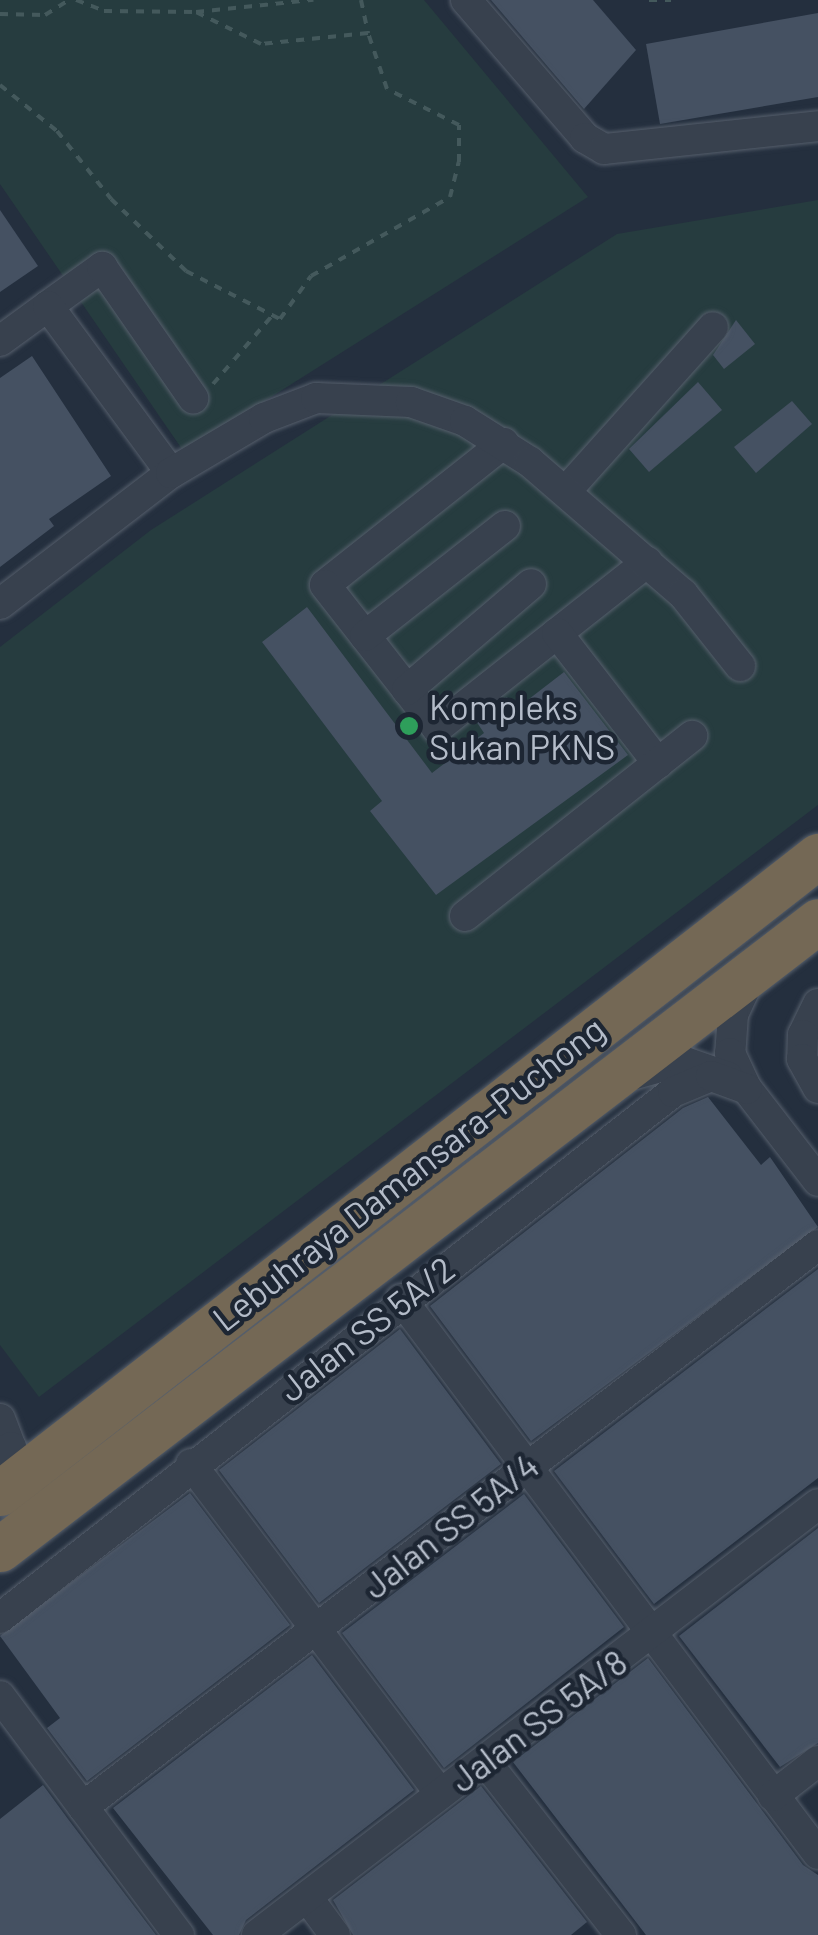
<!DOCTYPE html>
<html>
<head>
<meta charset="utf-8">
<style>
	body { margin:0 }
	#map { position:relative; width:818px; height:1935px; overflow:hidden; background:#242f3e; font-family:Barlow,sans-serif }
	div>[style] { position:absolute }
	.green>* { inset:0; background:#263c3f }
	.building>* { inset:0; background:#455162 }
	.path>* { height:4px; margin-top:-2px; transform-origin:0; background:repeating-linear-gradient(90deg,#44595c 0 8px,transparent 0 16px) }
	.roads { filter:drop-shadow(0 0 2px #565f6c) drop-shadow(0 0 2px #565f6c) }
	.minor>* { height:30px; margin:-15px; padding:0 15px; transform-origin:15px; border-radius:15px; background:#38414e }
	.highway>* { height:45px; margin:-22.5px; padding:0 22.5px; transform-origin:22.5px; border-radius:22.5px; background:#746855 }
	.dots>* { width:28px; height:28px; translate:-50% -50%; box-sizing:border-box; border:5px solid #1d2633; border-radius:50% }
	span { translate:-50% -50%; white-space:nowrap; text-align:center; line-height:1.15; -webkit-text-stroke:9px #1d2633; paint-order:stroke }
	.poi-label { font-size:35px; color:#b4bcc9 }
	.left { translate:0 -50%; text-align:left }
	.street-label { font-size:35px; color:#b4bcc9 }
</style>
</head>
<body>
<div id="map">
	<div class="green">
		<i style="clip-path:polygon(0 0,424px 0,588px 197px,184px 452px,0 184px)"></i>
		<i style="clip-path:polygon(818px 200px,818px 805px,39px 1397px,0 1345px,0 647px,151px 530px,617px 234px)"></i>
	</div>
	<div class="building">
		<i style="clip-path:polygon(491px 0,593px 0,636px 50px,584px 109px)"></i>
		<i style="clip-path:polygon(818px 13px,818px 97px,660px 124px,646px 44px)"></i>
		<i style="clip-path:polygon(0 210px,38px 266px,0 292px)"></i>
		<i style="clip-path:polygon(736px 320px,755px 344px,724px 369px,713px 355px)"></i>
		<i style="clip-path:polygon(32px 356px,111px 476px,49px 519px,54px 526px,0 567px,0 378px)"></i>
		<i style="clip-path:polygon(698px 382px,722px 410px,649px 472px,629px 449px)"></i>
		<i style="clip-path:polygon(792px 401px,812px 424px,756px 473px,734px 447px)"></i>
		<i style="clip-path:polygon(307px 607px,432px 773px,484px 733px,476px 721px,507px 697px,516px 709px,564px 672px,628px 755px,436px 895px,370px 811px,382px 801px,262px 642px)"></i>
		<i style="clip-path:polygon(708px 1097px,761px 1165px,770px 1157px,818px 1227px,531px 1441px,430px 1306px,683px 1108px)"></i>
		<i style="clip-path:polygon(818px 1269px,818px 1478px,654px 1604px,554px 1471px)"></i>
		<i style="clip-path:polygon(400px 1329px,501px 1464px,319px 1603px,219px 1470px)"></i>
		<i style="clip-path:polygon(190px 1493px,290px 1625px,87px 1781px,47px 1728px,60px 1718px,0 1636px)"></i>
		<i style="clip-path:polygon(524px 1494px,624px 1627px,444px 1768px,342px 1633px)"></i>
		<i style="clip-path:polygon(818px 1528px,818px 1743px,780px 1767px,679px 1636px)"></i>
		<i style="clip-path:polygon(312px 1655px,414px 1790px,246px 1920px,239px 1935px,213px 1935px,113px 1808px)"></i>
		<i style="clip-path:polygon(648px 1658px,803px 1865px,818px 1875px,818px 1935px,646px 1935px,513px 1762px)"></i>
		<i style="clip-path:polygon(43px 1785px,68px 1819px,156px 1935px,0 1935px,0 1819px)"></i>
		<i style="clip-path:polygon(481px 1786px,587px 1922px,571px 1935px,353px 1935px,333px 1900px)"></i>
	</div>
	<div class="path">
		<i style="left:76px;top:0;width:30px;rotate:21deg"></i>
		<i style="left:104px;top:11px;width:92px;rotate:0.6deg"></i>
		<i style="left:196px;top:12px;width:118px;rotate:-5.9deg"></i>
		<i style="left:361px;top:0;width:34px;rotate:78deg"></i>
		<i style="left:649px;top:0;width:22px"></i>
		<i style="left:0;top:14px;width:45px;rotate:1.3deg"></i>
		<i style="left:45px;top:15px;width:28px;rotate:-32deg"></i>
		<i style="left:0;top:85px;width:73px;rotate:38.9deg"></i>
		<i style="left:57px;top:131px;width:87px;rotate:51.5deg"></i>
		<i style="left:111px;top:199px;width:104px;rotate:43.8deg"></i>
		<i style="left:186px;top:271px;width:106px;rotate:27.1deg"></i>
		<i style="left:280px;top:319px;width:53px;rotate:-54.2deg"></i>
		<i style="left:311px;top:276px;width:160px;rotate:-29.6deg"></i>
		<i style="left:450px;top:197px;width:36px;rotate:-76deg"></i>
		<i style="left:459px;top:162px;width:37px;rotate:-90deg"></i>
		<i style="left:459px;top:125px;width:80px;rotate:-153.4deg"></i>
		<i style="left:387px;top:89px;width:59px;rotate:-108.7deg"></i>
		<i style="left:368px;top:33px;width:108px;rotate:174.1deg"></i>
		<i style="left:261px;top:44px;width:72px;rotate:-153.8deg"></i>
		<i style="left:213px;top:384px;width:90px;rotate:-49.1deg"></i>
	</div>
	<div class="roads">
		<div class="minor">
			<i style="left:466px;top:0;width:182px;rotate:49.2deg"></i>
			<i style="left:585px;top:138px;width:22px;rotate:30deg"></i>
			<i style="left:604px;top:149px;width:215px;rotate:-6.1deg"></i>
			<i style="left:48px;top:306px;width:67px;rotate:-35.8deg"></i>
			<i style="left:102px;top:267px;width:160px;rotate:55.2deg"></i>
			<i style="left:0;top:341px;width:59px;rotate:-36.1deg"></i>
			<i style="left:48px;top:306px;width:207px;rotate:53.6deg"></i>
			<i style="left:504px;top:443px;width:228px;rotate:141.6deg"></i>
			<i style="left:325px;top:585px;width:182px;rotate:51.9deg"></i>
			<i style="left:437px;top:728px;width:268px;rotate:-38.3deg"></i>
			<i style="left:566px;top:491px;width:220px;rotate:-48.1deg"></i>
			<i style="left:0;top:604px;width:215px;rotate:-37.5deg"></i>
			<i style="left:171px;top:473px;width:108px;rotate:-30.6deg"></i>
			<i style="left:264px;top:418px;width:56px;rotate:-21deg"></i>
			<i style="left:316px;top:398px;width:95px;rotate:2.4deg"></i>
			<i style="left:411px;top:402px;width:57px;rotate:19.4deg"></i>
			<i style="left:465px;top:421px;width:77px;rotate:32.2deg"></i>
			<i style="left:530px;top:462px;width:202px;rotate:40.8deg"></i>
			<i style="left:683px;top:594px;width:92px;rotate:51.6deg"></i>
			<i style="left:557px;top:633px;width:165px;rotate:52.2deg"></i>
			<i style="left:365px;top:636px;width:178px;rotate:-38.2deg"></i>
			<i style="left:407px;top:690px;width:163px;rotate:-40.5deg"></i>
			<i style="left:465px;top:916px;width:290px;rotate:-38.4deg"></i>
			<i style="left:749px;top:980px;width:38px;rotate:115deg"></i>
			<i style="left:733px;top:1014px;width:39px;rotate:94deg"></i>
			<i style="left:730px;top:1053px;width:40px;rotate:65deg"></i>
			<i style="left:747px;top:1089px;width:116px;rotate:52.3deg"></i>
			<i style="left:818px;top:1004px;width:34px;rotate:116deg"></i>
			<i style="left:803px;top:1035px;width:24px;rotate:92deg"></i>
			<i style="left:802px;top:1059px;width:33px;rotate:61deg"></i>
			<i style="left:635px;top:1074px;width:49px;rotate:-15.5deg"></i>
			<i style="left:682px;top:1061px;width:49px;rotate:19.2deg"></i>
			<i style="left:401px;top:1299px;width:694px;rotate:53.08deg"></i>
			<i style="left:0;top:1419px;width:30px;rotate:69deg"></i>
			<i style="left:11px;top:1447px;width:47px;rotate:102.3deg"></i>
			<i style="left:191px;top:1464px;width:413px;rotate:52.9deg"></i>
			<i style="left:0;top:1618px;width:854px;rotate:-38.01deg"></i>
			<i style="left:673px;top:1092px;width:41px;rotate:-22.8deg"></i>
			<i style="left:711px;top:1076px;width:38px;rotate:20deg"></i>
			<i style="left:0;top:1696px;width:299px;rotate:53.2deg"></i>
			<i style="left:485px;top:1761px;width:221px;rotate:52deg"></i>
			<i style="left:773px;top:1796px;width:57px;rotate:-37.9deg"></i>
			<i style="left:83px;top:1807px;width:925px;rotate:-37.4deg"></i>
			<i style="left:307px;top:1897px;width:47px;rotate:53.6deg"></i>
			<i style="left:257px;top:1935px;width:707px;rotate:-37.53deg"></i>
		</div>
		<div class="highway">
			<i style="left:0;top:1493px;width:1037px;rotate:-37.91deg"></i>
			<i style="left:0;top:1549px;width:1031px;rotate:-37.51deg"></i>
		</div>
	</div>
	<div class="dots">
		<i style="left:409px;top:726px;background:#2e9e5b"></i>
	</div>
	<div class="poi-label">
		<span class="left" style="left:429px;top:726px">Kompleks<br>Sukan PKNS</span>
	</div>
	<div class="street-label">
		<span style="left:408px;top:1173px;rotate:-38deg">Lebuhraya Damansara–Puchong</span>
		<span style="left:366px;top:1328px;rotate:-38deg">Jalan SS 5A/2</span>
		<span style="left:450px;top:1525px;rotate:-38deg">Jalan SS 5A/4</span>
		<span style="left:538px;top:1720px;rotate:-37deg">Jalan SS 5A/8</span>
	</div>
</div>
</body>
</html>
